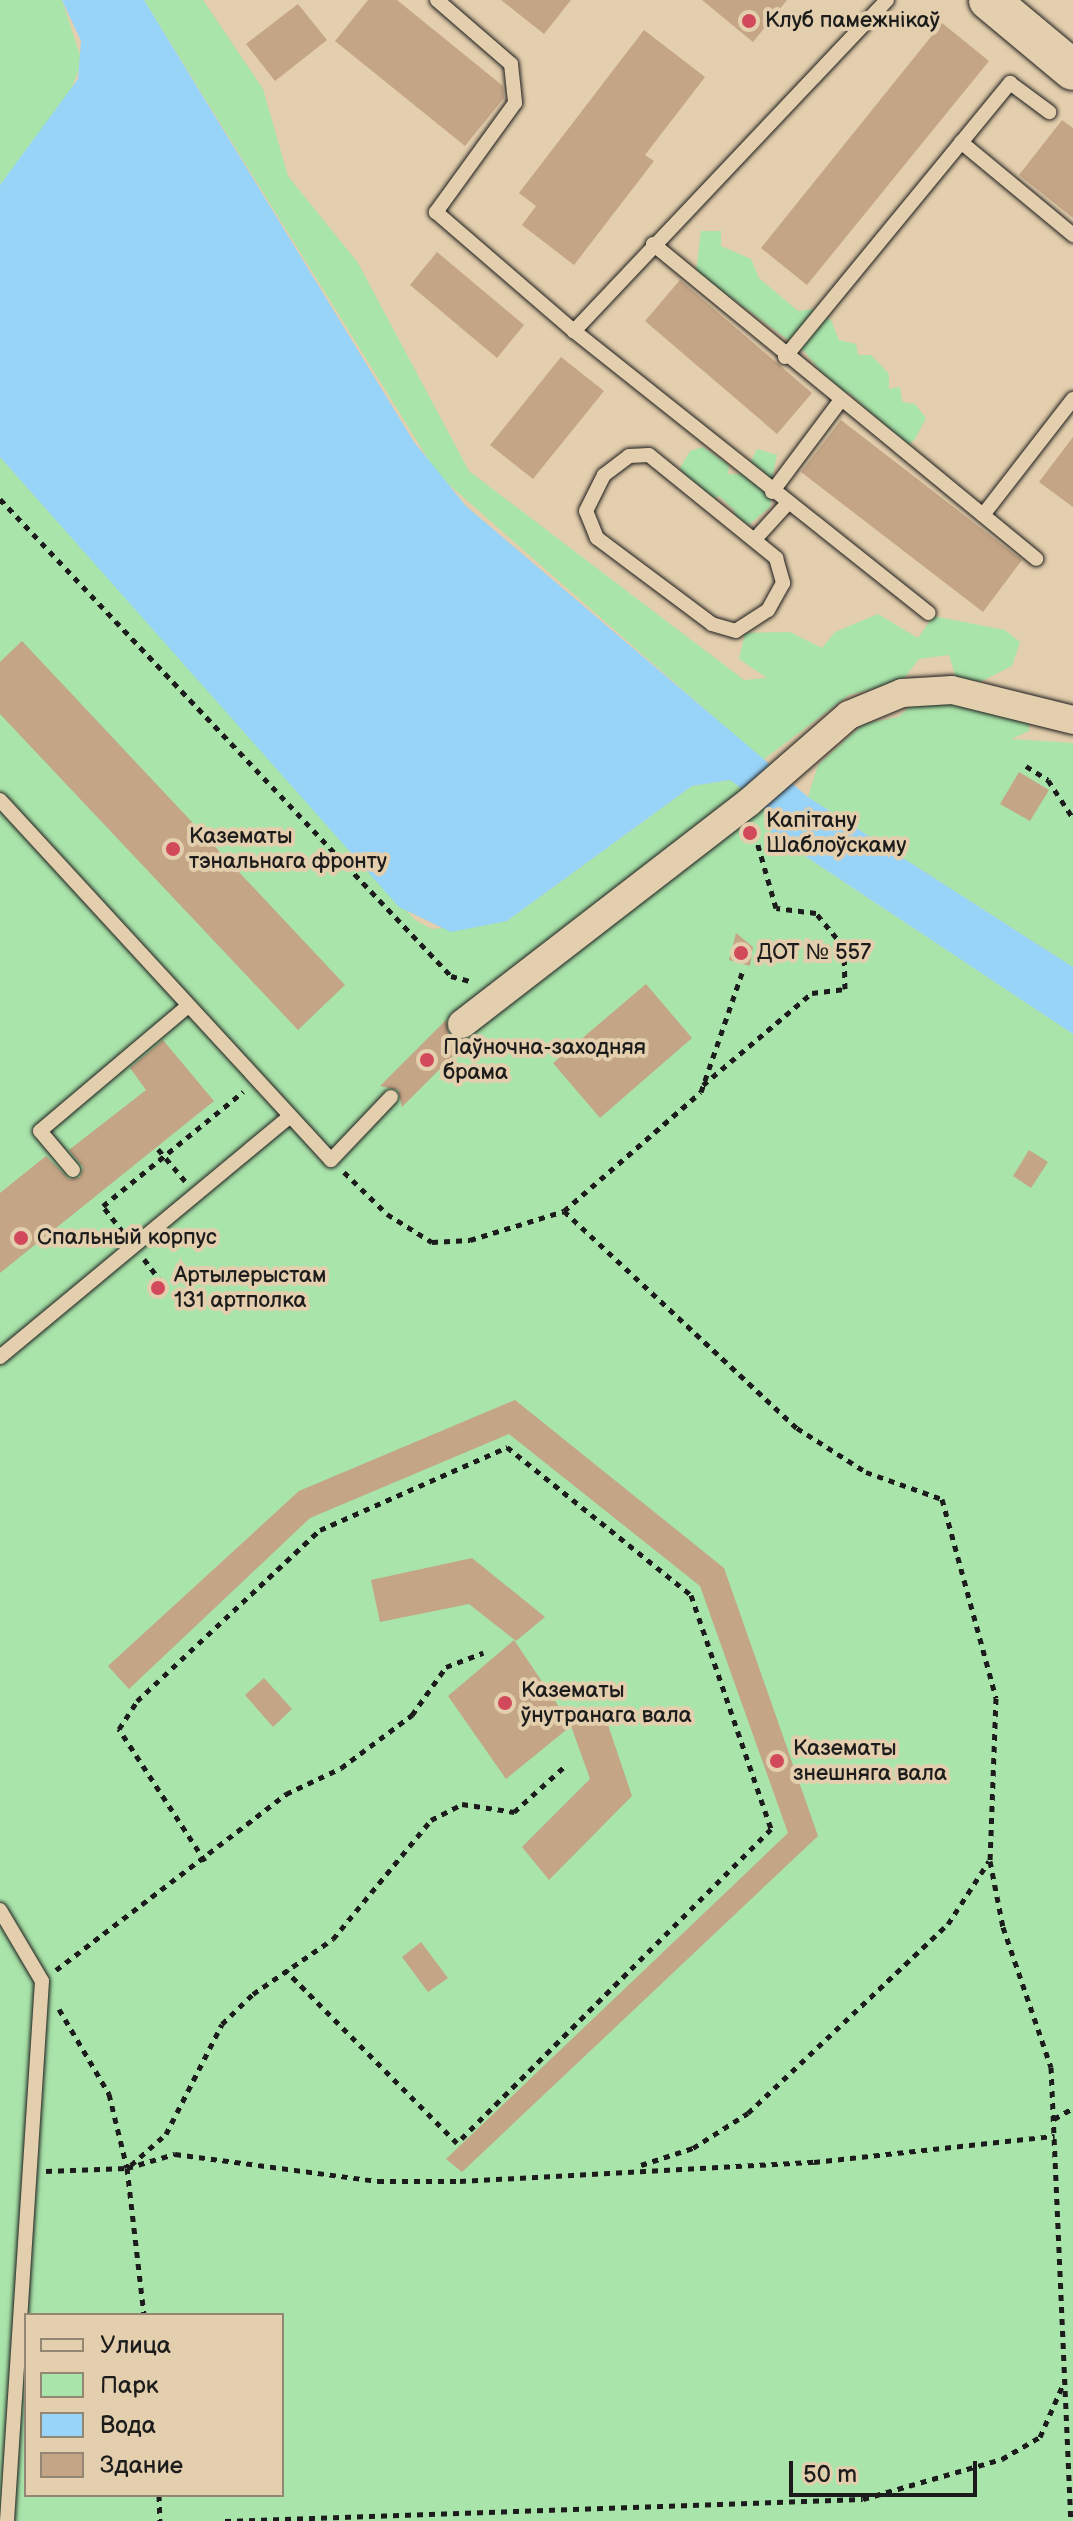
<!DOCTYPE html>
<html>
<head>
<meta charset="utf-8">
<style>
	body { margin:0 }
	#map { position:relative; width:1073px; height:2521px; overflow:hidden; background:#e3cead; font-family:"Balsamiq Sans",sans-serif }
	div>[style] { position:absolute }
	.green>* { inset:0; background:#a9e4aa }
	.water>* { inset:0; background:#98d3f8 }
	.building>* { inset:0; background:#c4a586 }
	.path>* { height:5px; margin-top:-2.5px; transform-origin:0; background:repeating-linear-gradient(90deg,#1c1c1c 0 6px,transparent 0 12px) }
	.roads { filter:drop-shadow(0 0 2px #1c1c1c) drop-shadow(0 0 2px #1c1c1c) }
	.service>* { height:14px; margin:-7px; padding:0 7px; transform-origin:7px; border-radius:7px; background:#e3cead }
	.minor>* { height:28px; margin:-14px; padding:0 14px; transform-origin:14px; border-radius:14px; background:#e3cead }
	.secondary>* { height:40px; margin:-20px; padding:0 20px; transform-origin:20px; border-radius:20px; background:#e3cead }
	.dots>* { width:22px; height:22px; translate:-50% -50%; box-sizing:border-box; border:4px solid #e3cead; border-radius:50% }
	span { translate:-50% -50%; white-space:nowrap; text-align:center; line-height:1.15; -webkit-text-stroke:8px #e3cead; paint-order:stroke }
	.poi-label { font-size:22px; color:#1c1c1c }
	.left { translate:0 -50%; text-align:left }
	.legend { position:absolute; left:24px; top:2313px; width:260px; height:184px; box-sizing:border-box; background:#e3cead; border:2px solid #938773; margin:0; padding:10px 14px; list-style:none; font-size:24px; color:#1c1c1c }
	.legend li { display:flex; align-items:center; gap:16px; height:40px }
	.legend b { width:40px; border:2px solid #938773 }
	.scale { position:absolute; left:789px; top:2461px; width:188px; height:36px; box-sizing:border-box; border:4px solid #1c1c1c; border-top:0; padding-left:10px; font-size:24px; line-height:28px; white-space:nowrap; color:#1c1c1c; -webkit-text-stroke:6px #e3cead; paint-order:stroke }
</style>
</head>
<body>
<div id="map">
	<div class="green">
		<i style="clip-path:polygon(0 0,62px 0,82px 61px,69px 95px,0 185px)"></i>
		<i style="clip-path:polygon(144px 0,203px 0,263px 89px,288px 176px,358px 263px,469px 471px,744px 680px,767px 678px,739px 659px,745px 633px,790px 632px,822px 648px,835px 632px,878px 614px,918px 638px,933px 616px,1005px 630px,1020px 642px,1012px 666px,980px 682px,956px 678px,949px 655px,919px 659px,902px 681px,849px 695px,763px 760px,438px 475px)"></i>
		<i style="clip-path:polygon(701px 231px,721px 231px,721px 246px,751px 259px,759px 278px,798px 311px,813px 309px,831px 320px,839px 340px,856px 344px,858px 355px,871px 355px,889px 374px,889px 389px,900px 387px,902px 402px,915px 404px,926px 418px,915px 439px,907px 446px,849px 393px,838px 393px,805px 352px,696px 272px)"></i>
		<i style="clip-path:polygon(703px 447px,729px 465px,728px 474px,745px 474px,757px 449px,777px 455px,772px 480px,759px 486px,772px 498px,770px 507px,750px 524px,735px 524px,734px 510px,719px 496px,710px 501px,694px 491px,680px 468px,690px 451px)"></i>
		<i style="clip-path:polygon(evenodd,0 457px,415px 920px,432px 929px,507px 921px,692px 786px,730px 780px,763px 804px,772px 834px,1073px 1034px,1073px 2521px,0 2521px,0 457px,26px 2315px,282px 2315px,282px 2495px,26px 2495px,26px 2315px)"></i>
		<i style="clip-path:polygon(955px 699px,1029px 721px,1029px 731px,1011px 739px,1073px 743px,1073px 967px,808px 797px,818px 765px,863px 724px,898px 717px,916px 702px)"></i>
	</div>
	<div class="water">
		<i style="clip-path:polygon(62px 0,144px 0,414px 442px,466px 506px,808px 797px,1073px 967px,1073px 1034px,772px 834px,763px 804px,730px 780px,692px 786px,507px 921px,451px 932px,399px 907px,0 457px,0 185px,78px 79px,81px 41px)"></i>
	</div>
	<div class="building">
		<i style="clip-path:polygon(368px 0,397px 0,503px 86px,504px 98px,465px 146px,335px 41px)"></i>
		<i style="clip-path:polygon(501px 0,571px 0,544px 34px)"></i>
		<i style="clip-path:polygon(702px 0,787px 0,753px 42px)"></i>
		<i style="clip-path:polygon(298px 4px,327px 40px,275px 81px,246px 44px)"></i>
		<i style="clip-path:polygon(942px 23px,989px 61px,807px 285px,761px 248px)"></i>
		<i style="clip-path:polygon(644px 30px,705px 77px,645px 155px,654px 161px,574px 265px,522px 225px,536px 206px,519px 193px)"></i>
		<i style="clip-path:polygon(1062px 120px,1073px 128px,1073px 218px,1019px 175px)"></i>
		<i style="clip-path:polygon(437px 252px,524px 325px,497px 358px,410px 285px)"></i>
		<i style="clip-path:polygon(680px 280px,812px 393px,777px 434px,645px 321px)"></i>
		<i style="clip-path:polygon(561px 357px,604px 391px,533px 479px,490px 445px)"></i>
		<i style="clip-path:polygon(841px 420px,1022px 560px,983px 612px,801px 472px)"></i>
		<i style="clip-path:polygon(1073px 437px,1073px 507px,1039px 482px)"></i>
		<i style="clip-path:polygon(22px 641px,345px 985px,298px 1030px,0 714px,0 662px)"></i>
		<i style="clip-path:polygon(1019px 772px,1049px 790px,1030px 821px,1000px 804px)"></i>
		<i style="clip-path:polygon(736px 933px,753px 947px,750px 966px,729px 960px)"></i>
		<i style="clip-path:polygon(646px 984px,692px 1038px,600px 1118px,553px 1063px)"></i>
		<i style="clip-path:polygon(446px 1020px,449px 1035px,470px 1039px,402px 1107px,398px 1090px,380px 1086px)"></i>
		<i style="clip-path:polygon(163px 1040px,214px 1101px,0 1273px,0 1193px,46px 1156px,69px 1179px,80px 1177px,83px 1167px,69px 1150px,146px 1090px,130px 1068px)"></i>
		<i style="clip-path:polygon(1029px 1150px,1048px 1162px,1031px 1188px,1013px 1176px)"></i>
		<i style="clip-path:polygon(515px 1400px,724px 1568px,818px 1836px,462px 2172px,446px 2159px,788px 1833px,700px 1586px,509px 1434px,310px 1518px,129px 1689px,108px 1666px,299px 1491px)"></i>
		<i style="clip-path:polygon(472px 1558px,545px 1617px,516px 1641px,469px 1604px,380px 1622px,371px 1580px)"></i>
		<i style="clip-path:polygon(514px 1640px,570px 1723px,603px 1710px,632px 1796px,549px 1880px,522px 1847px,590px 1779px,571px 1726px,506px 1779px,448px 1696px)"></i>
		<i style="clip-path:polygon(264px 1678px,292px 1709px,273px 1727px,245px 1695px)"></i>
		<i style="clip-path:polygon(421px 1942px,448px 1978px,428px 1992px,402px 1957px)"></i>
	</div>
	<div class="path">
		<i style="left:0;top:499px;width:656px;rotate:46.6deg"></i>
		<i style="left:451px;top:976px;width:23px;rotate:15deg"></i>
		<i style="left:1026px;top:766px;width:26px;rotate:32deg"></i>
		<i style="left:1048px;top:780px;width:45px;rotate:56.7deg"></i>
		<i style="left:703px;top:1085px;width:143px;rotate:-40.2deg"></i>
		<i style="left:812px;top:993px;width:33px;rotate:-7deg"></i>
		<i style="left:845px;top:989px;width:42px;rotate:-91.4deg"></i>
		<i style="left:844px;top:947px;width:44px;rotate:-129.5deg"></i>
		<i style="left:816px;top:913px;width:40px;rotate:-172.9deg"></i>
		<i style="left:776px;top:908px;width:83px;rotate:-106deg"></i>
		<i style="left:158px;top:1149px;width:43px;rotate:49.7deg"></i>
		<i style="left:344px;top:1172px;width:60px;rotate:44.3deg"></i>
		<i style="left:387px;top:1214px;width:53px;rotate:31.9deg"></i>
		<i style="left:432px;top:1242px;width:38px;rotate:-3deg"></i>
		<i style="left:470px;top:1240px;width:98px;rotate:-17.1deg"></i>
		<i style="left:564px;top:1211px;width:318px;rotate:43deg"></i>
		<i style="left:797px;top:1428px;width:82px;rotate:32.5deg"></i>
		<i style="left:866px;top:1472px;width:81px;rotate:19.6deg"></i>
		<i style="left:942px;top:1499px;width:206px;rotate:74.8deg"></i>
		<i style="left:996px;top:1698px;width:163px;rotate:92.1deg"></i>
		<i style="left:990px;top:1861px;width:67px;rotate:78.9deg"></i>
		<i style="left:1003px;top:1927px;width:148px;rotate:71.1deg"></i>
		<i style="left:1051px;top:2067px;width:454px;rotate:87.5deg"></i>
		<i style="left:564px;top:1211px;width:181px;rotate:-41deg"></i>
		<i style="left:701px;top:1092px;width:129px;rotate:-71deg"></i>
		<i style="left:123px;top:1232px;width:33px;rotate:-128deg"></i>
		<i style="left:103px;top:1206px;width:181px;rotate:-39.2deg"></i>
		<i style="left:144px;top:1259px;width:26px;rotate:53deg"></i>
		<i style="left:205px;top:1861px;width:158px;rotate:-123.1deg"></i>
		<i style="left:119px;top:1729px;width:33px;rotate:-57deg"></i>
		<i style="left:137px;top:1701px;width:250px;rotate:-43.1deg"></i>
		<i style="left:320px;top:1530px;width:205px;rotate:-23.9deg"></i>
		<i style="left:507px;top:1447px;width:236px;rotate:38.8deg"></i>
		<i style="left:691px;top:1595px;width:247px;rotate:71.1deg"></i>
		<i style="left:771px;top:1829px;width:444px;rotate:135deg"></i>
		<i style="left:457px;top:2143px;width:243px;rotate:-134.8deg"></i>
		<i style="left:56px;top:1970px;width:290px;rotate:-37.4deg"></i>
		<i style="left:286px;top:1794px;width:61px;rotate:-25.3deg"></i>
		<i style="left:341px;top:1768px;width:89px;rotate:-36.7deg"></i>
		<i style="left:412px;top:1715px;width:59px;rotate:-54.7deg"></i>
		<i style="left:446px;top:1667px;width:40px;rotate:-21deg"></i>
		<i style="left:59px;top:2009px;width:99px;rotate:59.5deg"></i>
		<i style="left:109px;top:2094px;width:76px;rotate:76.3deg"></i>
		<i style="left:127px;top:2168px;width:148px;rotate:83.4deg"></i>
		<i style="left:1054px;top:2119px;width:22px;rotate:-30deg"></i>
		<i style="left:131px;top:2165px;width:47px;rotate:-41.5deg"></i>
		<i style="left:166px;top:2134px;width:123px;rotate:-63deg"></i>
		<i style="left:222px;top:2024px;width:43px;rotate:-44.1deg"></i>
		<i style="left:253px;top:1994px;width:97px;rotate:-34.5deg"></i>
		<i style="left:333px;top:1939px;width:154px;rotate:-50.5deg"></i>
		<i style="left:431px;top:1820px;width:35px;rotate:-27deg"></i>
		<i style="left:462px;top:1804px;width:53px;rotate:8.7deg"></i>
		<i style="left:514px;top:1812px;width:67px;rotate:-42deg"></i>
		<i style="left:641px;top:2165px;width:55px;rotate:-18.1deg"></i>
		<i style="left:693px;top:2148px;width:65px;rotate:-32.5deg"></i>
		<i style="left:748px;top:2113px;width:275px;rotate:-43.4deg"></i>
		<i style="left:948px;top:1924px;width:75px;rotate:-56.9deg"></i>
		<i style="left:46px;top:2171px;width:81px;rotate:-2.1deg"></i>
		<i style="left:127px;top:2168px;width:50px;rotate:-16.3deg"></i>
		<i style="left:175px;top:2154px;width:205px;rotate:7.6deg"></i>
		<i style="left:378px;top:2181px;width:82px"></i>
		<i style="left:460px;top:2181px;width:355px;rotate:-3.1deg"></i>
		<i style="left:814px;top:2162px;width:242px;rotate:-6.2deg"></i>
		<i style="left:159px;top:2495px;width:26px;rotate:88deg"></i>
		<i style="left:225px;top:2521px;width:638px;rotate:-1.97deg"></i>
		<i style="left:863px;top:2499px;width:145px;rotate:-16.1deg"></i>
		<i style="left:1002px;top:2459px;width:44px;rotate:-30.1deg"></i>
		<i style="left:1040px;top:2437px;width:62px;rotate:-66.3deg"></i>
	</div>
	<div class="roads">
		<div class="service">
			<i style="left:437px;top:0;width:98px;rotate:40.9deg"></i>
			<i style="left:511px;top:64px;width:39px;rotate:84deg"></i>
			<i style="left:515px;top:103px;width:135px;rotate:125.9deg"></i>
			<i style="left:436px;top:212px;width:182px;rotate:40.8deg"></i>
			<i style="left:887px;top:0;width:456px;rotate:133.4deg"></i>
			<i style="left:574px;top:331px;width:453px;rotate:38.5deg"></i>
			<i style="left:961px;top:142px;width:146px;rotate:39.7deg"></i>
			<i style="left:653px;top:244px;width:496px;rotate:39.4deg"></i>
			<i style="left:785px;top:357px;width:355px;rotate:-50.6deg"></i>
			<i style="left:1010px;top:83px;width:49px;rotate:36.6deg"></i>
			<i style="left:649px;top:455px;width:164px;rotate:39deg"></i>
			<i style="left:776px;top:558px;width:26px;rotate:74deg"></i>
			<i style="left:783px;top:583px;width:31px;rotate:119deg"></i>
			<i style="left:768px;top:610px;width:38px;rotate:147deg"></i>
			<i style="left:736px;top:631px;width:25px;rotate:-164deg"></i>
			<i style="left:712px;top:624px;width:144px;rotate:-143.2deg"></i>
			<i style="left:597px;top:538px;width:29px;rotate:-112deg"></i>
			<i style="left:586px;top:511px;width:40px;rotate:-63.4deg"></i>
			<i style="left:604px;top:475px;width:31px;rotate:-37deg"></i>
			<i style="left:629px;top:456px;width:20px;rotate:-3deg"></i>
			<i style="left:772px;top:492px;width:114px;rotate:-53.2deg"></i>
			<i style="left:983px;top:515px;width:147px;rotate:-52.2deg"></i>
			<i style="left:756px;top:538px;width:46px;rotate:-47.6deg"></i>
			<i style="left:0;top:800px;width:489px;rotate:47.4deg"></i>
			<i style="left:331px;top:1160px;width:87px;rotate:-46.4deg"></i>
			<i style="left:73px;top:1170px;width:51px;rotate:-130.2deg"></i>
			<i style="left:40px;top:1131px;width:194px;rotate:-40.2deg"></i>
			<i style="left:0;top:1357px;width:376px;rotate:-39.7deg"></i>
			<i style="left:0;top:1910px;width:82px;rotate:59.4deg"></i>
			<i style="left:42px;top:1981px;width:541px;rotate:93.71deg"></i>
		</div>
		<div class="minor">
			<i style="left:462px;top:1024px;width:361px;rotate:-37.7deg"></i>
			<i style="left:748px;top:803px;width:134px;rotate:-41.1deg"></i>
			<i style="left:849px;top:715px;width:57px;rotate:-22.5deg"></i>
			<i style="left:902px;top:693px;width:50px;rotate:-3.4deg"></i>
			<i style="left:952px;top:690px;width:125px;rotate:13.9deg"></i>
		</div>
		<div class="secondary">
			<i style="left:989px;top:0;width:109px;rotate:39.8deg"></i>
		</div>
	</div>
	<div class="dots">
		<i style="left:749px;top:21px;background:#d1495b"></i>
		<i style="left:750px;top:833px;background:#d1495b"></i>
		<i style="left:173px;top:849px;background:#d1495b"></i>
		<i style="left:741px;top:953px;background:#d1495b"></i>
		<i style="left:427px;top:1060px;background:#d1495b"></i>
		<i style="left:21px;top:1238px;background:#d1495b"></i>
		<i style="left:158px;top:1288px;background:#d1495b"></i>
		<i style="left:505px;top:1703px;background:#d1495b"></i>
		<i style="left:777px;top:1761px;background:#d1495b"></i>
	</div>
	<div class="poi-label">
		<span class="left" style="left:765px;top:21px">Клуб памежнікаў</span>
		<span class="left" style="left:766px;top:833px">Капітану<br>Шаблоўскаму</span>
		<span class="left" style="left:189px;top:849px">Казематы<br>тэнальнага фронту</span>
		<span class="left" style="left:757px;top:953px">ДОТ № 557</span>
		<span class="left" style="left:443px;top:1060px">Паўночна-заходняя<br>брама</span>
		<span class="left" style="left:37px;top:1238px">Спальный корпус</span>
		<span class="left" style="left:174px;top:1288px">Артылерыстам<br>131 артполка</span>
		<span class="left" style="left:521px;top:1703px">Казематы<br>ўнутранага вала</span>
		<span class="left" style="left:793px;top:1761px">Казематы<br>знешняга вала</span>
	</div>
	<ul class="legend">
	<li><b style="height:10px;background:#e3cead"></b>Улица</li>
	<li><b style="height:22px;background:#a9e4aa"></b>Парк</li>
	<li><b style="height:22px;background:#98d3f8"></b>Вода</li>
	<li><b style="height:22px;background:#c4a586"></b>Здание</li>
	</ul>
	<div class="scale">50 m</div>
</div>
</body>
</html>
